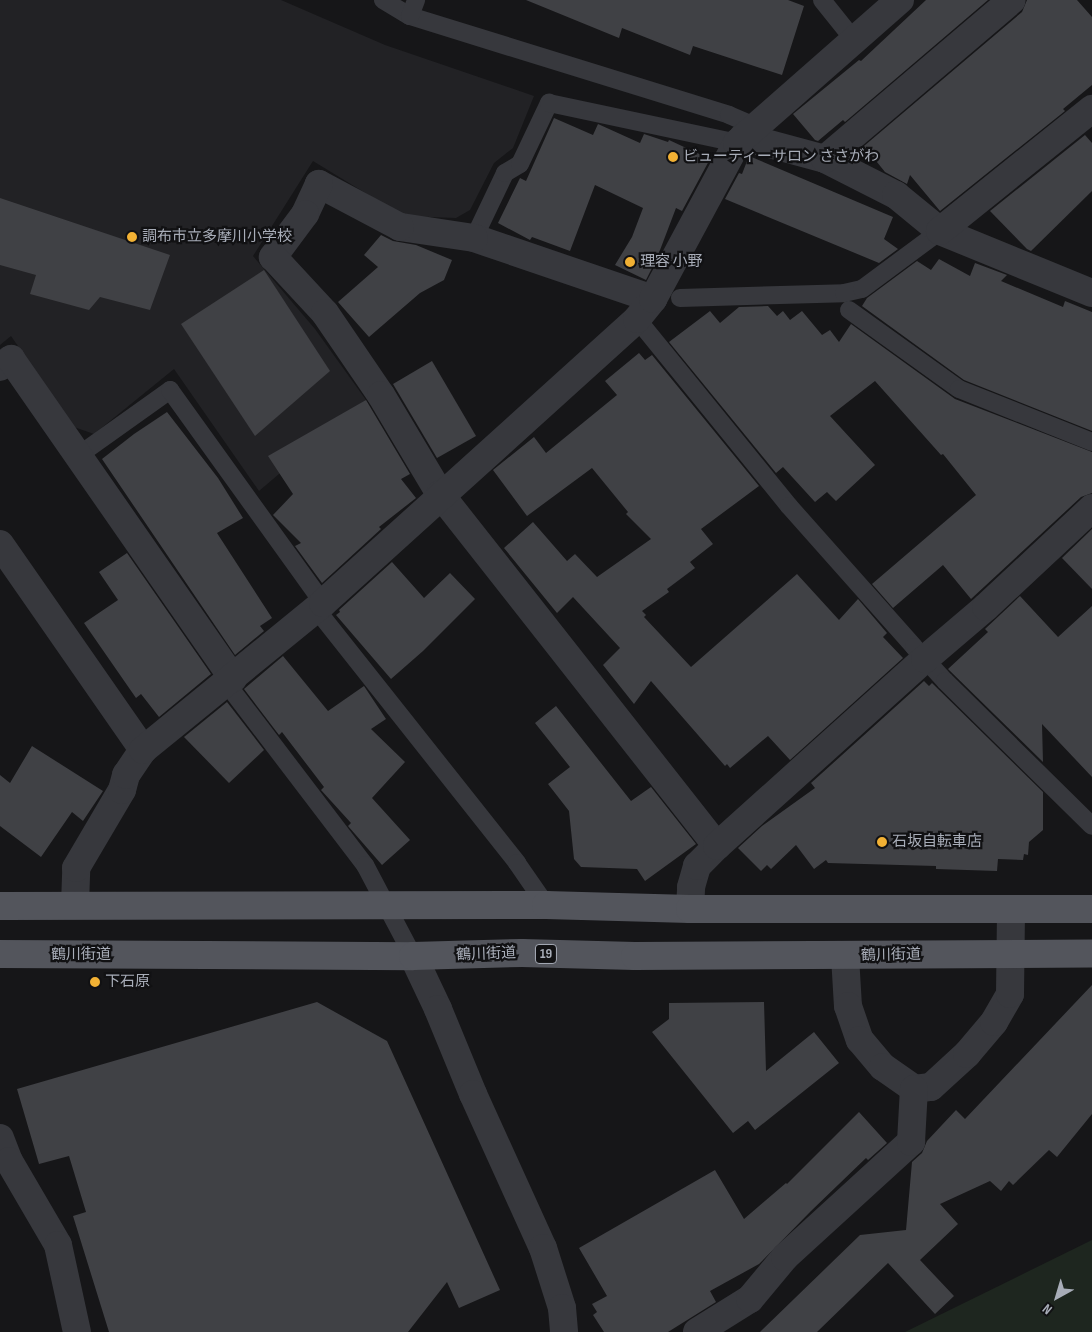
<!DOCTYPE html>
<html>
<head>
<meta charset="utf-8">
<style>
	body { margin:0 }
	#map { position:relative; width:1092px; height:1332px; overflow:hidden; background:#161618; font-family:"Sofia Sans Condensed","Noto Sans JP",sans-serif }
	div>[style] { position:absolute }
	.built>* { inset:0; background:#222225 }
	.green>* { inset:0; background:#1e261f }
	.building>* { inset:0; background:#404145 }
	.service>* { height:18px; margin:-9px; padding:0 9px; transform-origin:9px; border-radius:9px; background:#37383d }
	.minor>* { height:28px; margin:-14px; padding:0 14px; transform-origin:14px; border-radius:14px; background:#37383d }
	.tertiary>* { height:28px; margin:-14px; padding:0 14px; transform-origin:14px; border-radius:14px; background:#37383d }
	.primary>* { height:28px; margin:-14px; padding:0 14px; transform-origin:14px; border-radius:14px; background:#53555c }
	.dots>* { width:14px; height:14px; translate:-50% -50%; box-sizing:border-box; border:2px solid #111113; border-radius:50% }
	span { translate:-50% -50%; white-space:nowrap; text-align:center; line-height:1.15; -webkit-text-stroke:4.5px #111113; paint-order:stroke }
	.shield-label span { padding:1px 4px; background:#111113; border:1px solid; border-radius:4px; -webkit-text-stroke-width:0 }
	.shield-label { font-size:14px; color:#a8adb8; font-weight:700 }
	.poi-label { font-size:15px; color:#a8adb8 }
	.left { translate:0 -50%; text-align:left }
	.street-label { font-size:15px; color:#a8adb8 }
	.north { position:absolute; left:1032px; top:1272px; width:50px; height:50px; -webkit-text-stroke:4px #111113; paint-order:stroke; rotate:219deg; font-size:14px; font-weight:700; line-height:20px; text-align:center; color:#a8adb8 }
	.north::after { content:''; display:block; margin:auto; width:18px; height:22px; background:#a8adb8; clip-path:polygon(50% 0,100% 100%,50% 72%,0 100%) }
</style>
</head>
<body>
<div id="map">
	<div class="built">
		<i style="clip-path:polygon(0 0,281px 0,385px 45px,534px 96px,513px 148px,494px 163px,470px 210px,456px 218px,403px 216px,313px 161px,253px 256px,315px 329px,366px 400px,259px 491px,174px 369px,94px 434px,74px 427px,11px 336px,0 345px)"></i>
	</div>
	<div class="green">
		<i style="clip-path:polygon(1092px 1240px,1092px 1332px,905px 1332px)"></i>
	</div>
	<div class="building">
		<i style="clip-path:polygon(526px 0,788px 0,804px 6px,782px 75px,693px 46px,690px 55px,622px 28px,619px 38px)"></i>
		<i style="clip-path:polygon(926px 0,988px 0,845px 122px,843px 120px,818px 141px,815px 140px,793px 114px,859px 60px,861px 61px)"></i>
		<i style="clip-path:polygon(1027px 0,1077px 0,1092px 17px,1092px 85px,1063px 109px,1065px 111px,940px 211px,910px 175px,907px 184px,885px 172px,864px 146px,1022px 12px)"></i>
		<i style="clip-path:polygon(554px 118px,593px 135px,598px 124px,640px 143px,644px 134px,668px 142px,669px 140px,710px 159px,682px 211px,676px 208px,657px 258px,646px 280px,615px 265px,632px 237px,643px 208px,595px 185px,570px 251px,532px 237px,530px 240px,498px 223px,520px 178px,526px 181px)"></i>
		<i style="clip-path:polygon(1085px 135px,1092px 143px,1092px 191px,1031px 251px,1027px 249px,990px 211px)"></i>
		<i style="clip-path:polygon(749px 156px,893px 217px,884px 239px,898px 249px,879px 263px,725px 199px,739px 173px,742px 174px)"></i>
		<i style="clip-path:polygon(0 198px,170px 255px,150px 310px,100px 297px,89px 310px,30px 294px,36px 275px,0 265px)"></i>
		<i style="clip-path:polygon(381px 235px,393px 241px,416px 245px,452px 260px,444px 280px,420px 293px,369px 337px,338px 302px,378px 267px,364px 255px)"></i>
		<i style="clip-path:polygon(939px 259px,970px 276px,975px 263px,1007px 275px,1001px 281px,1063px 307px,1065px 301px,1092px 312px,1092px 431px,964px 380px,862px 306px,867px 298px,917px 261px,931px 270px)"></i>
		<i style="clip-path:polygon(264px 270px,330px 371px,255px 436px,181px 324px)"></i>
		<i style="clip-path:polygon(768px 306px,777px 316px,783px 311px,790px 320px,802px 311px,822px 335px,830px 330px,839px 342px,851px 324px,955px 399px,1092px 452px,1092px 493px,1081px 497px,971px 599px,943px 565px,893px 608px,872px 584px,976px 495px,943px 454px,941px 455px,875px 381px,830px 416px,875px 465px,836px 501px,827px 492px,815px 502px,783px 467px,776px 473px,669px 342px,710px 311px,720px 323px,739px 307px)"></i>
		<i style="clip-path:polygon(639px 353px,645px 360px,652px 355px,759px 486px,701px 529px,713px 544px,690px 562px,695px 568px,667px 589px,669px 592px,642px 611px,646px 615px,644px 617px,691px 667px,797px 574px,839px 620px,858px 599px,887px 633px,883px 637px,903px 658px,790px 760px,768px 736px,730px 768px,727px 764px,725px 766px,651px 681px,634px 704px,603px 665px,620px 648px,573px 597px,557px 613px,504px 548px,533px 522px,567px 561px,575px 554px,597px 577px,651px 539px,626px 514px,628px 512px,592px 468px,527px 516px,493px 470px,534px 437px,546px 453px,617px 395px,605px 381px)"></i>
		<i style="clip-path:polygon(432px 361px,476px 436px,437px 458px,393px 384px)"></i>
		<i style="clip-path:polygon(366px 400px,410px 474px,401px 479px,416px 498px,379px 527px,381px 529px,322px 583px,295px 546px,301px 543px,273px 515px,293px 494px,268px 456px)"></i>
		<i style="clip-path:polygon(167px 412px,218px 478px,243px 518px,217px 533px,272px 618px,260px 626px,264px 631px,235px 655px,102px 459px,134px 434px)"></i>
		<i style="clip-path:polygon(1092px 529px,1092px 589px,1062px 558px)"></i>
		<i style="clip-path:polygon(127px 553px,211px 674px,159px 717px,141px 694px,136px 698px,84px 623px,118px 600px,99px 572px)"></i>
		<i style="clip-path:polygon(392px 562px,424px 598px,450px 573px,475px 599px,423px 651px,391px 679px,336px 615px,340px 612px,339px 610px)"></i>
		<i style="clip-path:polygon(1020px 596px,1058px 637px,1092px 606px,1092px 777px,1042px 724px,1043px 762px,948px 669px,988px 632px,985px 629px)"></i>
		<i style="clip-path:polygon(283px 656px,328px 711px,364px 686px,386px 719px,371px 729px,405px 762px,372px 798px,410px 840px,382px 865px,348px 826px,351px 823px,321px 790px,324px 787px,282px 732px,279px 735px,244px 689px)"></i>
		<i style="clip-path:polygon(924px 681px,929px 686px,932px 683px,1043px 792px,1043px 830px,1029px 842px,1028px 855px,1024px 854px,1023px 860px,998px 859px,997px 871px,936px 869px,936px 866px,828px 863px,826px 860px,814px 869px,796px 845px,771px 869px,767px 865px,761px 871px,738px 848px,762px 826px,815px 788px,811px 783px)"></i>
		<i style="clip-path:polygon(227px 702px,264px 750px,229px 783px,184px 737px)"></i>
		<i style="clip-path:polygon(556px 706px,631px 801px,651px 787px,696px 844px,645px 881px,637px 869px,581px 867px,574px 859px,569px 811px,548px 784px,570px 767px,535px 723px)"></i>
		<i style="clip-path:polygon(32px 746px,103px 791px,83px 821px,72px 812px,41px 857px,0 826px,0 775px,10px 783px)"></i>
		<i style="clip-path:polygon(1092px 985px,1092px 1114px,1057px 1157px,1049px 1150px,1013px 1185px,1009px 1181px,1001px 1191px,990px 1181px,940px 1204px,958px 1224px,920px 1260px,954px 1296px,935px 1314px,888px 1263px,817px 1332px,760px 1332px,860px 1235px,906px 1230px,912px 1162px,922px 1153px,927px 1141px,956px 1110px,965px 1119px)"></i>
		<i style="clip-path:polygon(317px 1002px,387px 1041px,500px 1290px,459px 1308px,447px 1282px,408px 1332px,109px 1332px,73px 1216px,86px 1212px,69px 1156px,39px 1164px,17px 1089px)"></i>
		<i style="clip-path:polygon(764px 1002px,766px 1071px,814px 1032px,839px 1063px,755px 1130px,748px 1121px,733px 1133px,652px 1032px,669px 1019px,669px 1003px)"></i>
		<i style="clip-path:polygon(859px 1112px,887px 1143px,868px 1160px,866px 1158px,811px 1211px,759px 1264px,710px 1291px,716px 1302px,668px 1332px,604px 1332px,593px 1315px,597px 1312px,592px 1304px,607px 1296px,579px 1248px,715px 1170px,744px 1219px,786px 1183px,787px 1184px)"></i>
	</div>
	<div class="service">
		<i style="left:383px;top:0;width:31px;rotate:31deg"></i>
		<i style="left:410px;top:16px;width:334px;rotate:17.2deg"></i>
		<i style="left:729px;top:115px;width:28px;rotate:23deg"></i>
		<i style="left:822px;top:0;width:51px;rotate:51.3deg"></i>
		<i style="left:410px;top:16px;width:17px;rotate:-69deg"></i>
		<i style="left:474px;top:238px;width:72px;rotate:-64.5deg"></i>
		<i style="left:505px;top:173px;width:17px;rotate:-31deg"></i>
		<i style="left:520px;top:164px;width:68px;rotate:-64.6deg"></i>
		<i style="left:549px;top:103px;width:192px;rotate:12deg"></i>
		<i style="left:680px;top:298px;width:164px;rotate:-1.7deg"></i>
		<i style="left:844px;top:293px;width:18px;rotate:-13deg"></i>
		<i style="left:862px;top:289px;width:97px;rotate:-36.6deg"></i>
		<i style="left:849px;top:310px;width:135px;rotate:35.7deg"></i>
		<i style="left:959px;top:389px;width:143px;rotate:21.7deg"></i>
		<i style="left:637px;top:319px;width:241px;rotate:50.9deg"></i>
		<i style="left:789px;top:506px;width:188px;rotate:48.4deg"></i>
		<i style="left:914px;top:647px;width:46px;rotate:47.6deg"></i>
		<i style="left:945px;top:681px;width:206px;rotate:44.6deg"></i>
		<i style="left:79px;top:455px;width:112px;rotate:-35.5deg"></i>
		<i style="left:170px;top:390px;width:262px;rotate:54.3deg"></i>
		<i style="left:316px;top:609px;width:324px;rotate:51.6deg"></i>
		<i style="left:517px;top:863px;width:51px;rotate:55.4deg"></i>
		<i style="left:227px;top:684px;width:228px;rotate:52.7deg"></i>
		<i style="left:365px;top:865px;width:103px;rotate:62.2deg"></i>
	</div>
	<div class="minor">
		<i style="left:743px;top:137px;width:85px;rotate:15deg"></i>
		<i style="left:825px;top:159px;width:80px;rotate:26.9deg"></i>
		<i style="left:896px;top:195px;width:57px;rotate:39.3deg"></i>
		<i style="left:940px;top:231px;width:164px;rotate:22.2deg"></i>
		<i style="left:825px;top:159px;width:245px;rotate:-40.4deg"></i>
		<i style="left:940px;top:231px;width:195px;rotate:-38.8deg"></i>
		<i style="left:653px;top:299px;width:189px;rotate:-161.2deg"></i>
		<i style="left:474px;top:238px;width:75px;rotate:-171.5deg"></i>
		<i style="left:400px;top:227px;width:92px;rotate:-152deg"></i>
		<i style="left:319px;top:184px;width:33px;rotate:115deg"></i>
		<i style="left:305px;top:214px;width:54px;rotate:126.7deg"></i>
		<i style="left:273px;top:257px;width:76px;rotate:47.1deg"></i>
		<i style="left:325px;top:313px;width:99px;rotate:55.7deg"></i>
		<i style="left:381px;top:395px;width:115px;rotate:59.2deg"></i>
		<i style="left:440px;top:494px;width:448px;rotate:51.8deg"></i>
		<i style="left:0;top:367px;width:14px;rotate:-36deg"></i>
		<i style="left:11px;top:359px;width:389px;rotate:55.2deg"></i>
		<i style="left:0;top:544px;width:251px;rotate:55.2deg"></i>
		<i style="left:75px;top:905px;width:37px;rotate:-88deg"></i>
		<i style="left:76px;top:868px;width:91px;rotate:-59.5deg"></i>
		<i style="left:122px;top:790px;width:16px;rotate:-75deg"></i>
		<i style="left:126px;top:775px;width:30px;rotate:-56deg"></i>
		<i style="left:143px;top:750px;width:232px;rotate:-39.2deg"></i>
		<i style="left:323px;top:603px;width:423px;rotate:-42.1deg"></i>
		<i style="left:637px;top:319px;width:26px;rotate:-51deg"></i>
		<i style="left:653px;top:299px;width:177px;rotate:-61.7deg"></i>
		<i style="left:737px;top:143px;width:217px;rotate:-41.3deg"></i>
		<i style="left:690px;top:909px;width:22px;rotate:-87deg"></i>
		<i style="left:691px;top:887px;width:22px;rotate:-74deg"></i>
		<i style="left:697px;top:866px;width:28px;rotate:-45deg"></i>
		<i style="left:717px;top:846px;width:280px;rotate:-42deg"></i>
		<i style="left:925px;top:659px;width:80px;rotate:-40.4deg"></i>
		<i style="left:986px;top:607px;width:145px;rotate:-43deg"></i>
		<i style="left:845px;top:956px;width:50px;rotate:86.6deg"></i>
		<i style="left:848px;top:1006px;width:36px;rotate:71deg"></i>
		<i style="left:860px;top:1040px;width:35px;rotate:50deg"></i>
		<i style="left:883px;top:1067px;width:38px;rotate:35deg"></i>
		<i style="left:914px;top:1089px;width:17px;rotate:-7deg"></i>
		<i style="left:931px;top:1087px;width:49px;rotate:-42.5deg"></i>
		<i style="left:967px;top:1054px;width:42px;rotate:-49.8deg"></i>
		<i style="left:994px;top:1022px;width:32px;rotate:-60deg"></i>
		<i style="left:1010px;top:994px;width:84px;rotate:-89.3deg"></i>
		<i style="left:0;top:1138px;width:25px;rotate:69deg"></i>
		<i style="left:9px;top:1161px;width:97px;rotate:59.7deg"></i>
		<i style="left:58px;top:1245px;width:89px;rotate:77.7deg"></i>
		<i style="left:697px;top:1332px;width:62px;rotate:-31.9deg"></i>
		<i style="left:750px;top:1299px;width:55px;rotate:-50.2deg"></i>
		<i style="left:785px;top:1257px;width:171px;rotate:-42.4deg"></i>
		<i style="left:911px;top:1142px;width:53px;rotate:-86.8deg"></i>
	</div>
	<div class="tertiary">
		<i style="left:413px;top:956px;width:59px;rotate:64.7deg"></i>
		<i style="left:438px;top:1009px;width:92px;rotate:67.6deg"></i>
		<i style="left:473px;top:1094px;width:169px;rotate:65.6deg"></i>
		<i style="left:543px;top:1248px;width:63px;rotate:72.4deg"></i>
		<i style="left:562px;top:1308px;width:24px;rotate:85deg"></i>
	</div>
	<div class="primary">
		<i style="left:0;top:906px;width:546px;rotate:-0.1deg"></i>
		<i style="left:546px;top:905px;width:144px;rotate:1.6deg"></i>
		<i style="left:690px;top:909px;width:402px"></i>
		<i style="left:0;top:954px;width:413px;rotate:0.3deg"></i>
		<i style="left:413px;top:956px;width:109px;rotate:-1.6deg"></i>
		<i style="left:522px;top:953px;width:113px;rotate:1.5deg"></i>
		<i style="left:635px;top:956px;width:457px;rotate:-0.3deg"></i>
	</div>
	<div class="dots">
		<i style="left:673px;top:157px;background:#f2b134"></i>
		<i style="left:132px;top:237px;background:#f2b134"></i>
		<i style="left:630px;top:262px;background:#f2b134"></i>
		<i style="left:882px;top:842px;background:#f2b134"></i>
		<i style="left:95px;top:982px;background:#f2b134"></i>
	</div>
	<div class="shield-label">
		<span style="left:546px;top:954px">19</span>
	</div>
	<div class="poi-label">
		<span class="left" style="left:683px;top:157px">ビューティーサロン ささがわ</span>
		<span class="left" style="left:142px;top:237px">調布市立多摩川小学校</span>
		<span class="left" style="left:640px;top:262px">理容 小野</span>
		<span class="left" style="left:892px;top:842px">石坂自転車店</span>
		<span class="left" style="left:105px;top:982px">下石原</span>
	</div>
	<div class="street-label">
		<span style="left:486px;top:954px;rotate:-2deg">鶴川街道</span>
		<span style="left:81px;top:955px">鶴川街道</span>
		<span style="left:891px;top:955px;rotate:-1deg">鶴川街道</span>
	</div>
	<div class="north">N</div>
</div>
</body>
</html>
